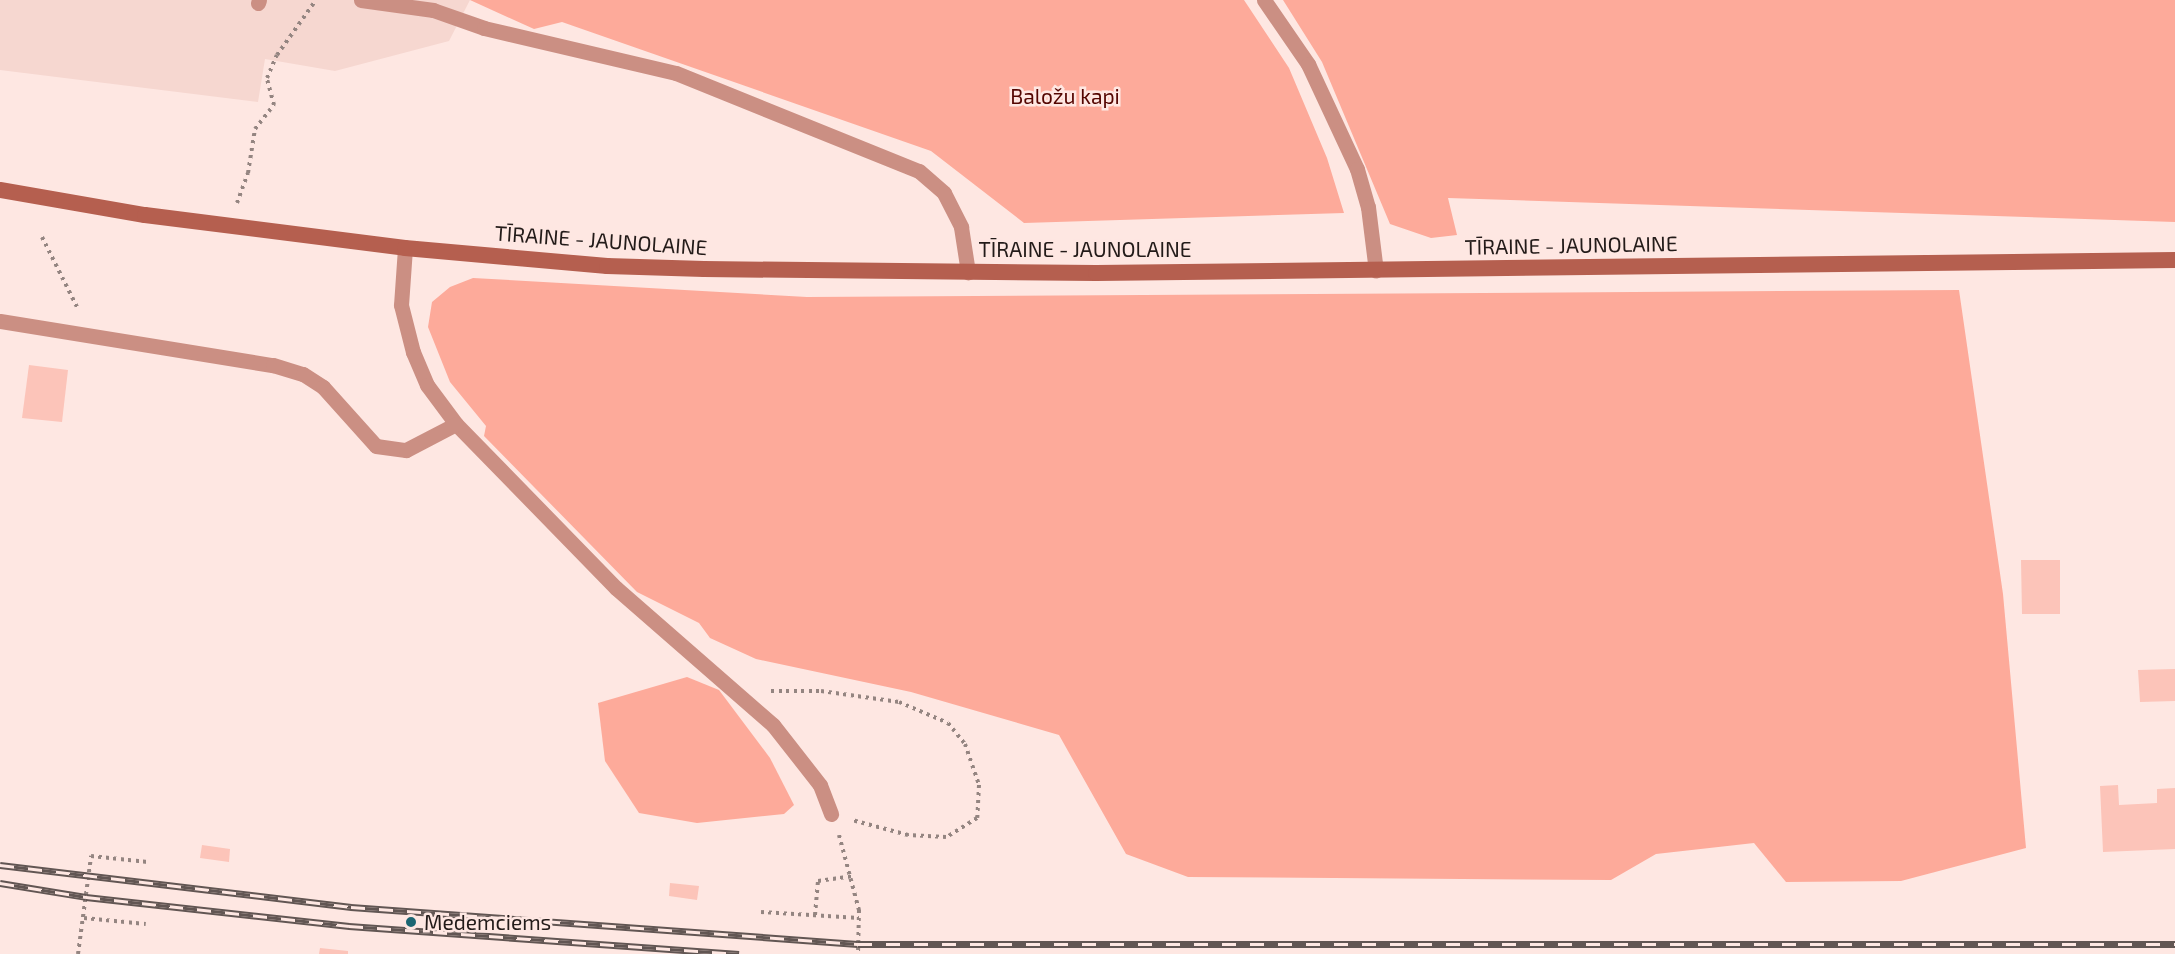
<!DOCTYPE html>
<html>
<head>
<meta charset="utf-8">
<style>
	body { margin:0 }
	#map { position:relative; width:2175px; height:954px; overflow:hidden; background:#fee7e2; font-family:"Exo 2",sans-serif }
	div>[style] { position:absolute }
	.built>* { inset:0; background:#f6d7d0 }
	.green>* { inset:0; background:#fdaa9a }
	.building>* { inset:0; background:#fcc4b9 }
	.path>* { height:4px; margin-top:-2px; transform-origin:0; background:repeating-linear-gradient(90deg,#948581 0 3px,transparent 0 7.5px) }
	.service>* { height:15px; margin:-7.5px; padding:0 7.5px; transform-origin:7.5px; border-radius:7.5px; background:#cb8f83 }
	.secondary>* { height:16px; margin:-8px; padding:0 8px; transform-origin:8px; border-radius:8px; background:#b55f4f }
	.rail>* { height:7px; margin-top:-3.5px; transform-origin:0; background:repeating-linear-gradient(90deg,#fee7e2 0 14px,#625653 0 28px); box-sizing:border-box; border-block:2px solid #625653 }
	.dots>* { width:16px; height:16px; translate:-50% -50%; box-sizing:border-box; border:3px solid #fee7e2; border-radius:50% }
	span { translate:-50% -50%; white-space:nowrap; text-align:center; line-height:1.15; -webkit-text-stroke:5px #fee7e2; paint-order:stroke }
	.park-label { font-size:21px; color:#540500 }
	.street-label { font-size:21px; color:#231b19 }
	.poi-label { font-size:21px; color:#231b19 }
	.left { translate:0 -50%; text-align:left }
</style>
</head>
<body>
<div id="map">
	<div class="built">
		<i style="clip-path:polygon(0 0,470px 0,449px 41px,335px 71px,265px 59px,258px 102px,0 70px)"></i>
	</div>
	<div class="green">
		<i style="clip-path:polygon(470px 0,1244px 0,1289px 68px,1327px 158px,1344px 213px,1024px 223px,931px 151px,562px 22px,534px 29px)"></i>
		<i style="clip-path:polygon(1283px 0,2175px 0,2175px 222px,1448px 198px,1457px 235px,1431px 238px,1390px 224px,1322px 62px)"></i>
		<i style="clip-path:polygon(473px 278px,807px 297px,1959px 290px,2003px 594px,2026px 848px,1901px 881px,1786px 882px,1754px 843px,1656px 854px,1611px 880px,1188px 877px,1126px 854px,1059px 735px,911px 692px,756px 659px,710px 638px,699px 623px,637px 592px,484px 436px,486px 426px,450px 382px,428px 327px,432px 302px,450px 287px)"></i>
		<i style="clip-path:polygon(687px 677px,719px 690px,770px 758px,794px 805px,784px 814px,697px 823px,639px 813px,605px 761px,598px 703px)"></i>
	</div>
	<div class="building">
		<i style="clip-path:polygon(29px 365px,68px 370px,62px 422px,22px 418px)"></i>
		<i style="clip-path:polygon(2021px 560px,2060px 560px,2060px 614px,2022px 614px)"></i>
		<i style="clip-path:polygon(2175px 669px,2175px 701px,2140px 702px,2138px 670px)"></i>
		<i style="clip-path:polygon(2118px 785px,2119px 805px,2157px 803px,2157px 789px,2175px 788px,2175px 849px,2103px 852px,2100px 786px)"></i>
		<i style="clip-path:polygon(202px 845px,230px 849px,229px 862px,200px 858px)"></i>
		<i style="clip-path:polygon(670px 883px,699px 886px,697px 900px,669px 896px)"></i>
		<i style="clip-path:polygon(320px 948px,348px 951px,348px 954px,319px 954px)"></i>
	</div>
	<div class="path">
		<i style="left:237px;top:203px;width:32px;rotate:-70deg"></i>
		<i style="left:248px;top:173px;width:45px;rotate:-81deg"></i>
		<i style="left:255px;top:129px;width:31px;rotate:-52deg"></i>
		<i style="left:274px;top:105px;width:28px;rotate:-105deg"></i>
		<i style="left:267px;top:78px;width:25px;rotate:-67deg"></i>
		<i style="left:277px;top:55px;width:67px;rotate:-54.7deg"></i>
		<i style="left:42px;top:237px;width:80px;rotate:63.4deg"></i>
		<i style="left:771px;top:691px;width:50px"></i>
		<i style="left:821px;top:691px;width:79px;rotate:8deg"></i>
		<i style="left:899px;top:702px;width:53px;rotate:23.2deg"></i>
		<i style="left:948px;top:723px;width:27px;rotate:51deg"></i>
		<i style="left:965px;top:744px;width:43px;rotate:71.1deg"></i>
		<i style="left:979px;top:785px;width:33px;rotate:93deg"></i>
		<i style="left:977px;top:818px;width:36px;rotate:148deg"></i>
		<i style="left:946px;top:837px;width:38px;rotate:-177deg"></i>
		<i style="left:908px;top:835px;width:58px;rotate:-165deg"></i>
		<i style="left:839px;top:835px;width:78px;rotate:75.1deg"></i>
		<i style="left:859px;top:910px;width:44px;rotate:91.3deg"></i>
		<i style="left:761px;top:912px;width:98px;rotate:3.5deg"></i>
		<i style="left:815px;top:915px;width:34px;rotate:-85deg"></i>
		<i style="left:818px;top:881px;width:34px;rotate:-8deg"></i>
		<i style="left:84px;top:918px;width:62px;rotate:5.5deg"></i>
		<i style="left:78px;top:954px;width:99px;rotate:-82.4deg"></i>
		<i style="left:91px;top:856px;width:57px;rotate:6deg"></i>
	</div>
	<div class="service">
		<i style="left:361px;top:0;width:73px;rotate:7.9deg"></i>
		<i style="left:433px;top:10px;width:54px;rotate:19.4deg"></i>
		<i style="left:484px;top:28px;width:197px;rotate:13.2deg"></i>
		<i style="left:676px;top:73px;width:262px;rotate:22deg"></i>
		<i style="left:919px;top:171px;width:33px;rotate:41deg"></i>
		<i style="left:944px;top:193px;width:38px;rotate:63deg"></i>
		<i style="left:961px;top:227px;width:46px;rotate:81.2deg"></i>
		<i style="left:1264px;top:0;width:78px;rotate:55.5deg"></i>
		<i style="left:1308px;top:64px;width:116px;rotate:65deg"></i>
		<i style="left:1357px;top:169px;width:40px;rotate:74deg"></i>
		<i style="left:1368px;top:207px;width:64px;rotate:82.9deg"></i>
		<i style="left:258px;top:3px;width:3px;rotate:-72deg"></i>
		<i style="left:405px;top:248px;width:57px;rotate:94deg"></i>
		<i style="left:401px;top:305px;width:49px;rotate:75.7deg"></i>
		<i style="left:413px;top:352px;width:36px;rotate:67deg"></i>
		<i style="left:427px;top:385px;width:49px;rotate:53.4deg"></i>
		<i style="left:456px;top:424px;width:229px;rotate:45.7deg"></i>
		<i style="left:616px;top:588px;width:208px;rotate:41.1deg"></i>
		<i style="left:773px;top:725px;width:76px;rotate:51.9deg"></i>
		<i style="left:820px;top:785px;width:31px;rotate:69deg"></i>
		<i style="left:0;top:321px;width:277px;rotate:9.2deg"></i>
		<i style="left:273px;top:365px;width:31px;rotate:17deg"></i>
		<i style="left:303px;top:374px;width:24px;rotate:33deg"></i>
		<i style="left:323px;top:387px;width:79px;rotate:48.1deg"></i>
		<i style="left:376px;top:446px;width:30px;rotate:8deg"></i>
		<i style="left:406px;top:450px;width:56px;rotate:-27.5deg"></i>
	</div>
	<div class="secondary">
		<i style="left:0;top:190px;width:147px;rotate:9.8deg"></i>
		<i style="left:145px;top:215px;width:262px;rotate:7.2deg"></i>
		<i style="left:405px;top:248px;width:203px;rotate:5.1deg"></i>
		<i style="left:607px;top:266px;width:97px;rotate:1.8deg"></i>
		<i style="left:704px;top:269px;width:392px;rotate:0.6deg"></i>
		<i style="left:1096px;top:273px;width:1079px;rotate:-0.69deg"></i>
	</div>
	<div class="rail">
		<i style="left:0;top:865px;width:354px;rotate:6.8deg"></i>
		<i style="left:351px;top:907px;width:508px;rotate:4.17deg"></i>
		<i style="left:858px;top:944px;width:1317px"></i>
		<i style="left:0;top:883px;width:87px;rotate:9.2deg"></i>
		<i style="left:86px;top:897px;width:265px;rotate:6.3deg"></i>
		<i style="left:349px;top:926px;width:391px;rotate:4.1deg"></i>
	</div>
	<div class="dots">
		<i style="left:411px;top:922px;background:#1c6672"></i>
	</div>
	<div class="park-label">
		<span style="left:1065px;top:96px">Baložu kapi</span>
	</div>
	<div class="street-label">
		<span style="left:601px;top:240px;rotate:4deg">TĪRAINE - JAUNOLAINE</span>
		<span style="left:1571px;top:245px;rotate:-1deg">TĪRAINE - JAUNOLAINE</span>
		<span style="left:1085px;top:249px">TĪRAINE - JAUNOLAINE</span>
	</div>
	<div class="poi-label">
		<span class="left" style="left:424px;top:922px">Medemciems</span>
	</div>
</div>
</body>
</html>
